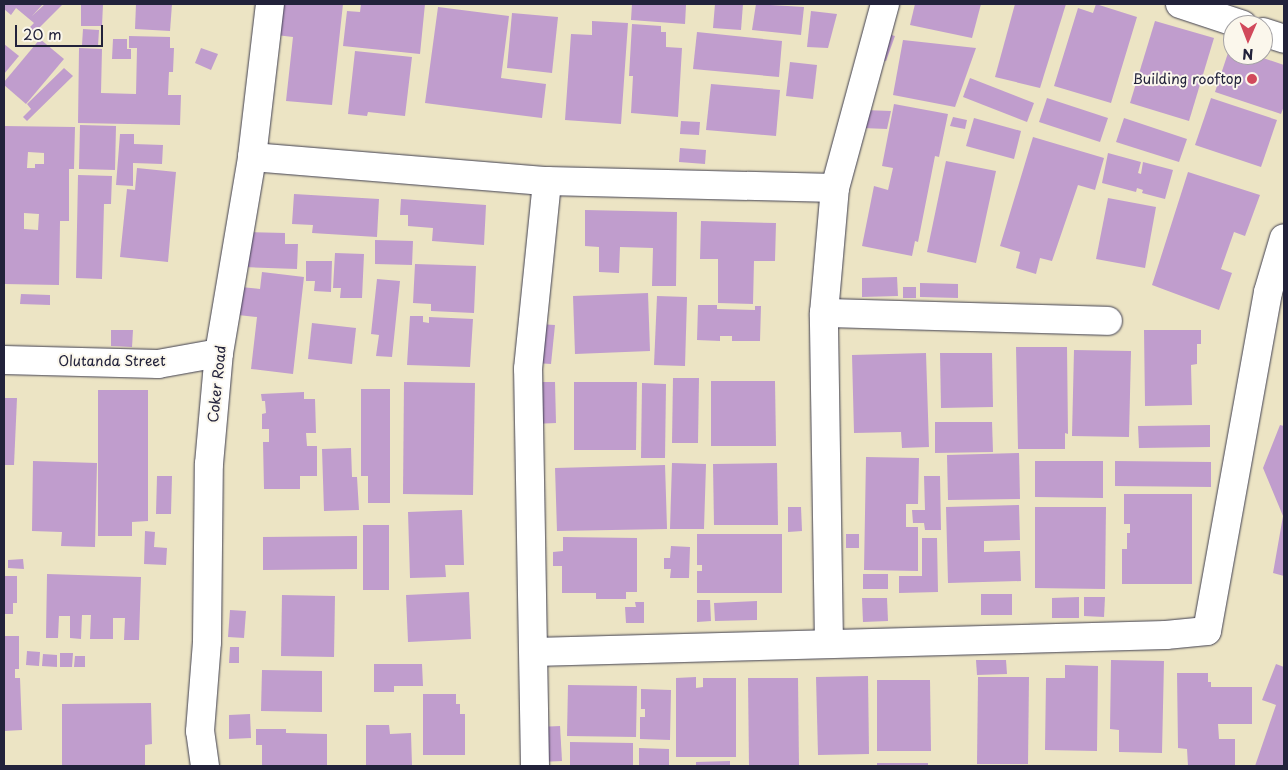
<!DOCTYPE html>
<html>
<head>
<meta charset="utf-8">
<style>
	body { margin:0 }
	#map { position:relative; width:1288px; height:770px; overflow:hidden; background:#ece4c4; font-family:"Playpen Sans",sans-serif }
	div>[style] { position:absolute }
	.building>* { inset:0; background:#c09dcd }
	.roads { filter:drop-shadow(0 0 1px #403f50) drop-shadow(0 0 1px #403f50) }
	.minor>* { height:28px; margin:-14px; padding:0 14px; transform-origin:14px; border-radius:14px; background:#fff }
	.major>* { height:28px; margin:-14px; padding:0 14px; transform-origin:14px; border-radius:14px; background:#fff }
	.dots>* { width:14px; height:14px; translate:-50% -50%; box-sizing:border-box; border:2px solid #fbf7ec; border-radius:50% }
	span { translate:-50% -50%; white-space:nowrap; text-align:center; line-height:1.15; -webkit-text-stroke:4px #fbf7ec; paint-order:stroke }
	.poi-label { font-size:14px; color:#22223b }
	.right { translate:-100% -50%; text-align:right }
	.street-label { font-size:14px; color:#22223b }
	.frame { position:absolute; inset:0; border:5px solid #22223b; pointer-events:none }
	.north { position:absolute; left:1223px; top:15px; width:50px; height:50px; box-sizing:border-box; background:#fbf7ec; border:1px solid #a4a2a5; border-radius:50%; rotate:181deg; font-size:14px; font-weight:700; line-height:20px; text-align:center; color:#22223b }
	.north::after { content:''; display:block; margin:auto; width:18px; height:22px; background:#d1495b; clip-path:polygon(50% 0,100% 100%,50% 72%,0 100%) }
	.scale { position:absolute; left:15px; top:25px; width:88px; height:22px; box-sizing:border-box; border:2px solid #22223b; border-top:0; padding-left:6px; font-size:15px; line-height:18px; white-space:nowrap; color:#22223b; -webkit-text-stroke:4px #fbf7ec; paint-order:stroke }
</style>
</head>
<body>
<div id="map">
	<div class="building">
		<i style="clip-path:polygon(4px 4px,43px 4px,32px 16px,45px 4px,63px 4px,32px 35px,27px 30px,34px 23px,16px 8px,11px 15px,4px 9px)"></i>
		<i style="clip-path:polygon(81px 4px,103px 4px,102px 26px,81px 26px)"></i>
		<i style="clip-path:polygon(136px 4px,172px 4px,170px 31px,135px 29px)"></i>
		<i style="clip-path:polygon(279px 4px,343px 4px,332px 105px,286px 101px,293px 37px,276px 35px)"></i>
		<i style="clip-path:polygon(361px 4px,425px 4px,420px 54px,343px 46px,347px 11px,360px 12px)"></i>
		<i style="clip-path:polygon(632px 4px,686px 5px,685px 24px,631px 20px)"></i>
		<i style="clip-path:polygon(715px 4px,743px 4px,741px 30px,713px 28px)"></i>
		<i style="clip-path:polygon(756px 4px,804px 7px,801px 35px,752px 30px)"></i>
		<i style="clip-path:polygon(915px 4px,981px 4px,972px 38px,910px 25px)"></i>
		<i style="clip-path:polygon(1015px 4px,1066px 4px,1040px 88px,995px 77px)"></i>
		<i style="clip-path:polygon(1096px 4px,1137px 17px,1111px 103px,1054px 86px,1078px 8px,1093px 13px)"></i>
		<i style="clip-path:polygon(438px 7px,509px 16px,501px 78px,546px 84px,542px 118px,425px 103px)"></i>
		<i style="clip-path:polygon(811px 11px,837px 14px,828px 48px,807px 47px)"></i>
		<i style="clip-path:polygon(512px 13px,558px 17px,552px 73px,507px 68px)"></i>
		<i style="clip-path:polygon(592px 21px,628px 23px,621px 124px,565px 120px,571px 34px,592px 35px)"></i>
		<i style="clip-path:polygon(1155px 21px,1214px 38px,1189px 121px,1130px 103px)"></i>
		<i style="clip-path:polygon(632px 24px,661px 26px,661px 32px,666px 32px,666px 47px,682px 48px,678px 117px,631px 113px,633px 76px,629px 76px)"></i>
		<i style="clip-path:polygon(83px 29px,99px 30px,98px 46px,82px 45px)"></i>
		<i style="clip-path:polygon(697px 32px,782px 41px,779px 77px,693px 69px)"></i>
		<i style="clip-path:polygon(880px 32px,895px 36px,886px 61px,880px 60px)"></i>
		<i style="clip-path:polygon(129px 36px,170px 37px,170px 48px,174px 48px,173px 72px,169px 72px,168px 95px,181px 95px,180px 125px,78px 123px,79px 48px,102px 49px,101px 93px,136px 94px,137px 48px,129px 48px)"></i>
		<i style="clip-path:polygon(40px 39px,64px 59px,26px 104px,4px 85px,4px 82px)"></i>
		<i style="clip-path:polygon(113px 39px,127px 39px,127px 49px,131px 49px,131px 59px,112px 59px)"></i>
		<i style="clip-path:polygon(903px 40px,976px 48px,955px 107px,893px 95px)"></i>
		<i style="clip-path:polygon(4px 44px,19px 56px,4px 74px)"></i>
		<i style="clip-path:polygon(1230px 47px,1233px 48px,1233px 55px,1254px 55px,1284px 65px,1284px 106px,1281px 114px,1215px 92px)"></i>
		<i style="clip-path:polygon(201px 48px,218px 54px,211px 70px,195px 63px)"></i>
		<i style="clip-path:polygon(355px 51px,412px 57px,405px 116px,368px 112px,367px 116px,348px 114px)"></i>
		<i style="clip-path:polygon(790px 62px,817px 65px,813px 99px,786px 96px)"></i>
		<i style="clip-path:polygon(64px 68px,73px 76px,27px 121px,23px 117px,31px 109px,27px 104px)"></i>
		<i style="clip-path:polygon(970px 78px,1034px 103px,1027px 122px,963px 97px)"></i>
		<i style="clip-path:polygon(711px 84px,780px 90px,776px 136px,706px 130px)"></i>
		<i style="clip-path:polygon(1047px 98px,1108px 118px,1100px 142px,1039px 122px)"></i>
		<i style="clip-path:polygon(1211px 98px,1277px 120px,1261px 167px,1195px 145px)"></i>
		<i style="clip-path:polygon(894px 104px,948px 114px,939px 157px,935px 156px,918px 242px,915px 241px,912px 256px,862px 246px,874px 186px,888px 190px,893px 168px,882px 166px)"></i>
		<i style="clip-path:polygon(864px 110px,891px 111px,887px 129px,862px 128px)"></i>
		<i style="clip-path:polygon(953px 117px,967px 120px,965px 129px,950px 126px)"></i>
		<i style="clip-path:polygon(974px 118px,1021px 131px,1014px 159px,966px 146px)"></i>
		<i style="clip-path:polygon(1124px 118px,1187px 139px,1179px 162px,1116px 142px)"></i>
		<i style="clip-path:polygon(681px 121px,700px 122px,699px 135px,680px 134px)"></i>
		<i style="clip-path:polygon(80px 125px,116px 126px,115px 170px,79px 169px)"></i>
		<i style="clip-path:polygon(evenodd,4px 126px,75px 127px,74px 169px,69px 169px,69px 221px,60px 221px,59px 285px,4px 284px,4px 126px,28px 152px,44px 153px,44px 164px,35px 164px,35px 168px,27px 168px,28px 152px,4px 126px,24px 213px,39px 214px,38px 230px,24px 229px,24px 213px)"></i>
		<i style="clip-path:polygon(120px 134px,134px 134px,134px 144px,163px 145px,162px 164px,133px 163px,133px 186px,116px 185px)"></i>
		<i style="clip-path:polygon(1033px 137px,1104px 158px,1095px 190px,1078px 185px,1052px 261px,1040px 258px,1036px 274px,1016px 268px,1020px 252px,1000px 246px)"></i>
		<i style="clip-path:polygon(680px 148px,706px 150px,705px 164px,679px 162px)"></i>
		<i style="clip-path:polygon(1108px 153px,1141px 162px,1138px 173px,1141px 174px,1143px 162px,1173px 170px,1165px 199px,1142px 193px,1143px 190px,1137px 188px,1136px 192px,1102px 183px)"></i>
		<i style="clip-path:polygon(946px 161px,996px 171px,976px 263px,927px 252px)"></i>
		<i style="clip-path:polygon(137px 168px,176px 172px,168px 262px,120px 257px,127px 189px,135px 190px)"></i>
		<i style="clip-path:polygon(1188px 172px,1260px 195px,1245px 236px,1234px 232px,1221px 269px,1232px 273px,1219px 310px,1152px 285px)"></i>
		<i style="clip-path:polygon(78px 175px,112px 176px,111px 204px,104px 204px,102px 279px,76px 278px)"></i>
		<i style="clip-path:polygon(294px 194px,379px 199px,377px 237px,312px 233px,313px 225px,292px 224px)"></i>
		<i style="clip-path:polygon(1108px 198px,1156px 207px,1145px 268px,1096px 259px)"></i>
		<i style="clip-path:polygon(401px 199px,486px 205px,484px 245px,432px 241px,433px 228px,408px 226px,408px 215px,400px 215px)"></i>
		<i style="clip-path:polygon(585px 210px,677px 212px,676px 286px,652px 286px,653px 248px,620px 247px,619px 273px,599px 272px,599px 247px,585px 246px)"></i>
		<i style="clip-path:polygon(701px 221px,776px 223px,775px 261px,754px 261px,753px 304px,718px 303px,718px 259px,700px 259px)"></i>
		<i style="clip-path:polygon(245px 232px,285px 233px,285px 244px,298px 244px,297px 269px,244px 267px)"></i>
		<i style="clip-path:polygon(375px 240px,413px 241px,412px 265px,375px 264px)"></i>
		<i style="clip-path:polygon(335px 253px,364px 254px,362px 298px,340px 298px,341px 288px,333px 288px)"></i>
		<i style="clip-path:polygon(306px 261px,332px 261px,331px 292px,314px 291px,315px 281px,306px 281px)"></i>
		<i style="clip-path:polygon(415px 264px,476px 266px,474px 313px,431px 311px,431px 304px,413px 303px)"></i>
		<i style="clip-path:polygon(262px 272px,304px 277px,293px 374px,251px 369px,257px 317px,238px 315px,241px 287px,260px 289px)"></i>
		<i style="clip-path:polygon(897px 277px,898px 296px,862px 297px,862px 278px)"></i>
		<i style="clip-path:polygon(377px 279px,400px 281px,392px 357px,376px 356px,379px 335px,371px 334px)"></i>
		<i style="clip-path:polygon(920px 283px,958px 284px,958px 298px,920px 297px)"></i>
		<i style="clip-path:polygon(903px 287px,916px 287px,916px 298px,903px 298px)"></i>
		<i style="clip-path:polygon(648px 293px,650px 351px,575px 354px,573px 296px)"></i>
		<i style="clip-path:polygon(21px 294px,50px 295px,50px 305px,20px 304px)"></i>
		<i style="clip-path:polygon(657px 296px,687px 297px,685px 366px,654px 365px)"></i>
		<i style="clip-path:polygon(698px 305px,717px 305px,717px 309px,755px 310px,755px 306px,761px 306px,760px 341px,732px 341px,732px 336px,720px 336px,720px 341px,697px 340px)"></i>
		<i style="clip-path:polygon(410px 316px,423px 316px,423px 322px,429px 323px,429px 317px,473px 319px,470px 367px,407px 365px)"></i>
		<i style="clip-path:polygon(312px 323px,356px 328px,352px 364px,308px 359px)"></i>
		<i style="clip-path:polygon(538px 324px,555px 325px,551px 364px,535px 363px)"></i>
		<i style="clip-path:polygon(111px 330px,133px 330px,132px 347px,111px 346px)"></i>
		<i style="clip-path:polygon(1144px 330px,1201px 330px,1201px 344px,1197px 344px,1197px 364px,1191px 365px,1192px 405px,1145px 406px)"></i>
		<i style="clip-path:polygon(1016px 347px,1067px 347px,1068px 434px,1065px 433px,1065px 449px,1018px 449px)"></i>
		<i style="clip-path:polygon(1074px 350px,1131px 351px,1129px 437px,1072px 436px)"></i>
		<i style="clip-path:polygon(926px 353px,929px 447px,902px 448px,901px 432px,854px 433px,852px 355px)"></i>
		<i style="clip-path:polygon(940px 353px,992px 353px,993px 407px,941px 408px)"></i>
		<i style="clip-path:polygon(673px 378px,699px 378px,698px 443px,672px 443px)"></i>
		<i style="clip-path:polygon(711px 381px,775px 381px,776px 446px,711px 446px)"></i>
		<i style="clip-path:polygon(404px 382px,475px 383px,473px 495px,403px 494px)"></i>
		<i style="clip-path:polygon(531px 382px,555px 382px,556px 423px,533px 424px)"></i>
		<i style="clip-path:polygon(574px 382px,637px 382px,636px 450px,574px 450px)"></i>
		<i style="clip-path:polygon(642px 383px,666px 384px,665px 458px,641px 458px)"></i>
		<i style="clip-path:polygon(361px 389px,390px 389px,390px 503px,368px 503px,368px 476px,361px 476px)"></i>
		<i style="clip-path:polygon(98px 390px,148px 390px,148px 521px,132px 522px,132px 536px,98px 536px)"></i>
		<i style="clip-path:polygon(304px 392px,304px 399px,315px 399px,316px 433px,306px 433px,307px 446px,317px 446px,317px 476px,300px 476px,300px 489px,264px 489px,263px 442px,269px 442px,269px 429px,262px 429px,262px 414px,266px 413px,265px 401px,262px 401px,261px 394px)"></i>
		<i style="clip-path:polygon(4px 398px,17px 398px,14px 465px,4px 465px)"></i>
		<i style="clip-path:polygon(935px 422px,992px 422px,993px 452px,935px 453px)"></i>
		<i style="clip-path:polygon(1210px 425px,1210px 447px,1139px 448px,1138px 426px)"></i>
		<i style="clip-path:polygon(1280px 425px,1284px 426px,1284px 576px,1273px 573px,1283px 516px,1263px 468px)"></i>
		<i style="clip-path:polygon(351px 448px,352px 477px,357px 477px,359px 510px,324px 511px,322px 449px)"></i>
		<i style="clip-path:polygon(1019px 453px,1020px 499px,948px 500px,947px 455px)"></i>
		<i style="clip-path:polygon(866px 457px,919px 458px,918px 504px,906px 504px,906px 527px,918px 527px,918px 571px,864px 570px)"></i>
		<i style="clip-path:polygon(33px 461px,97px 463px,95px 547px,61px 546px,62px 532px,32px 531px)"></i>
		<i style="clip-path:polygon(1035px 461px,1103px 461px,1103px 498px,1035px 497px)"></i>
		<i style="clip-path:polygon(1115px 461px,1211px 462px,1211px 487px,1115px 486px)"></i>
		<i style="clip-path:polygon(672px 463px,706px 464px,704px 529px,670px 529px)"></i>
		<i style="clip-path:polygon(777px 463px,778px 525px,714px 525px,713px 464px)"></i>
		<i style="clip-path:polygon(665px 465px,667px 529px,557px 531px,555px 468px)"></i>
		<i style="clip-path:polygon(157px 476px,172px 476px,171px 514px,156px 514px)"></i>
		<i style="clip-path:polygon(924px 476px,940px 476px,941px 530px,925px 530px,924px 523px,913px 523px,912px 510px,925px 510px)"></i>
		<i style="clip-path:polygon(1124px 494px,1192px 494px,1192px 584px,1122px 584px,1122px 549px,1127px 549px,1127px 533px,1130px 533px,1130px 524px,1124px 524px)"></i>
		<i style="clip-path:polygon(1019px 505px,1020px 540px,984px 541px,984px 552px,1020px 551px,1021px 581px,948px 583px,946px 507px)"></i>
		<i style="clip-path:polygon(788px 507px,801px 507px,802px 531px,788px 532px)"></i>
		<i style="clip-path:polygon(1035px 507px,1106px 507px,1105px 589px,1035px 588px)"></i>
		<i style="clip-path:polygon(462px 510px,464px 565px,445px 565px,446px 577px,410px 578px,408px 512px)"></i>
		<i style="clip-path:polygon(363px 525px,389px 525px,389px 590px,363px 590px)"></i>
		<i style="clip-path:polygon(145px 531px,155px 532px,154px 547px,167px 548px,166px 565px,144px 564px)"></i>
		<i style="clip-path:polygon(697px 534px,782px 534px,782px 593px,697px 593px,697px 571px,702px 571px,702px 565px,697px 565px)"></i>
		<i style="clip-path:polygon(846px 534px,859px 534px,859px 548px,846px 548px)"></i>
		<i style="clip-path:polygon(357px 536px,357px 569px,263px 570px,263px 537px)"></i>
		<i style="clip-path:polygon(563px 537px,637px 538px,637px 592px,626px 592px,626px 599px,596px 599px,596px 593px,562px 593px,562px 566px,553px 566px,553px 552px,563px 551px)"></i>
		<i style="clip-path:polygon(922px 538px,937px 538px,938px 592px,899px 593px,899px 576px,922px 576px)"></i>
		<i style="clip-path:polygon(671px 546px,690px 547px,689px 578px,670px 578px,671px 569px,664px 569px,664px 558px,670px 558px)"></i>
		<i style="clip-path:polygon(23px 559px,24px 569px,8px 568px,8px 560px)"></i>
		<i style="clip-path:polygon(47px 574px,141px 577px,139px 640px,124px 640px,125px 618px,113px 618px,113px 639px,90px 639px,91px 615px,82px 615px,81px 639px,70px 638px,70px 616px,59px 616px,58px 638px,46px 638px)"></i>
		<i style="clip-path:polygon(863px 574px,888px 574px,888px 589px,863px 589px)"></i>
		<i style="clip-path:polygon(4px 576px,17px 576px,17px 603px,13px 603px,13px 614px,4px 614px)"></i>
		<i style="clip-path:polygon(469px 592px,471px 639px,408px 642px,406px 595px)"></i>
		<i style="clip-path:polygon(981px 594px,1012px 594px,1012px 615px,981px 615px)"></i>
		<i style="clip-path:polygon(282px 595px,335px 596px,334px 657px,281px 656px)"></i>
		<i style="clip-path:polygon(1079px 597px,1079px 618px,1052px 618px,1052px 598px)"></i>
		<i style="clip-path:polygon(1084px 597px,1105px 597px,1104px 617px,1084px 616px)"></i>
		<i style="clip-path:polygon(862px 598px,887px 598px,888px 621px,863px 622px)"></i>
		<i style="clip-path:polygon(697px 600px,710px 600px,711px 621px,697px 622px)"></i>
		<i style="clip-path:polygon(757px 601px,757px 620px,715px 621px,714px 603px)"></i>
		<i style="clip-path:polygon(635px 602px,644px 602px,644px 623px,626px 623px,625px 607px,636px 607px)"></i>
		<i style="clip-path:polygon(230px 610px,246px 611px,244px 638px,228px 637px)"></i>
		<i style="clip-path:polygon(4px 636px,19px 636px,19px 669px,15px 669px,15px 678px,20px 678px,22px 730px,4px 731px)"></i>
		<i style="clip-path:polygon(230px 647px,239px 647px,239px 663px,229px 663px)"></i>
		<i style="clip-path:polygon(27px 651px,40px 652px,39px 666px,26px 665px)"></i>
		<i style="clip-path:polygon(60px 653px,73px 653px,72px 667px,60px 667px)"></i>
		<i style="clip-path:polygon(43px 654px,57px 655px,57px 667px,42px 666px)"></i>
		<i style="clip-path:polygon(75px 656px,85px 656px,85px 667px,74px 667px)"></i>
		<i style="clip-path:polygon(976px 660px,1006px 660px,1007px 674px,977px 675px)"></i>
		<i style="clip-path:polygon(1111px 660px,1164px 661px,1162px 753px,1119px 752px,1119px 730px,1110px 729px)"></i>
		<i style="clip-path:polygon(374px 664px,422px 664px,423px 686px,394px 686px,394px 692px,374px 692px)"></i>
		<i style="clip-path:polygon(1276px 664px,1284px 667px,1284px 766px,1255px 766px,1276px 705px,1262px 700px)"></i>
		<i style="clip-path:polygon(1065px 665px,1098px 666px,1097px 751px,1045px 750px,1046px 678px,1065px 678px)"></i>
		<i style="clip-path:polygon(262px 670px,322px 671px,322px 712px,261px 711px)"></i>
		<i style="clip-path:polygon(1177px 673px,1208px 673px,1208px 682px,1211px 682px,1211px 687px,1252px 687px,1252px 724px,1218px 724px,1219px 739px,1235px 739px,1235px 766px,1188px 766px,1187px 749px,1178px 748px)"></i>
		<i style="clip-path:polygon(868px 676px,869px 754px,818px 755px,816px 677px)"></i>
		<i style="clip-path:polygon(696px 677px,696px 688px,703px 687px,703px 678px,736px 678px,736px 757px,676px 757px,676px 678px)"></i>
		<i style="clip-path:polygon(978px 677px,1029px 677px,1028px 764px,977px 764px)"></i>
		<i style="clip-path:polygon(748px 678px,798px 678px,799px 766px,749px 766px)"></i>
		<i style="clip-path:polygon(877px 680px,930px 680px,931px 751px,877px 751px)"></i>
		<i style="clip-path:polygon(568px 685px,637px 686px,636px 737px,567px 736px)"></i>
		<i style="clip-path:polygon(641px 689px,671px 690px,670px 740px,640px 739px,640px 717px,645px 717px,645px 709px,641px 709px)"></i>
		<i style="clip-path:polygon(423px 694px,456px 694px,456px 704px,460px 704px,460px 714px,465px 714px,465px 755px,423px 755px)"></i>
		<i style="clip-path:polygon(151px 703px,152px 744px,145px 745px,145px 766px,62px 766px,62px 704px)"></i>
		<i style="clip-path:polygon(250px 714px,251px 738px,229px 739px,229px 715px)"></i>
		<i style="clip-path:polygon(366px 725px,389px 725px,390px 734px,411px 733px,412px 766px,366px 766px)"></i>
		<i style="clip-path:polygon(560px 726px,562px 761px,540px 762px,538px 727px)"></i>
		<i style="clip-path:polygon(256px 729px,286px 729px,286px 733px,327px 734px,327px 766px,262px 766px,262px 745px,256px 745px)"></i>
		<i style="clip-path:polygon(570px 742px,633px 743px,633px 766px,570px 766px)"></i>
		<i style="clip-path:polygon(639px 748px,669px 749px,669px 766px,639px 766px)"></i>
		<i style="clip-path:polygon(730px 761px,730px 766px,696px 766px,696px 762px)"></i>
		<i style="clip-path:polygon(877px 763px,928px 763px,928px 766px,877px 766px)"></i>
	</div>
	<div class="roads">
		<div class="minor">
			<i style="left:1180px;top:4px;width:66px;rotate:18.4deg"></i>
			<i style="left:1263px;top:32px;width:22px;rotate:18deg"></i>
			<i style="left:252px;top:157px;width:296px;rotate:4.7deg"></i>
			<i style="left:547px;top:181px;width:288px;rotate:1.4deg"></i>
			<i style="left:824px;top:313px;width:284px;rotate:1.6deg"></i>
			<i style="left:4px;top:360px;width:154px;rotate:1.5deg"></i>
			<i style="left:158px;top:364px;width:62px;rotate:-10.2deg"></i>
			<i style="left:829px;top:644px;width:331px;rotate:-90.9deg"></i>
			<i style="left:824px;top:313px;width:125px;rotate:-85deg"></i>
			<i style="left:835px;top:188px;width:191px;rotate:-74.8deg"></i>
			<i style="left:534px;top:652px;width:632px;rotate:-1.54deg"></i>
			<i style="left:1166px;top:635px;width:41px;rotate:-5.6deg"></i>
			<i style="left:1207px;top:631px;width:344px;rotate:-79.8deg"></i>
			<i style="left:1268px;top:292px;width:56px;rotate:-73.5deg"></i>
			<i style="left:535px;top:766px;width:397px;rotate:-91deg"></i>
			<i style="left:528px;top:369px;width:189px;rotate:-84.2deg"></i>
		</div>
		<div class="major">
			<i style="left:205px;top:766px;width:35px;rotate:-98deg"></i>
			<i style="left:200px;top:731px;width:89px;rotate:-85.5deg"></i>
			<i style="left:207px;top:642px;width:178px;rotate:-89.4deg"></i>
			<i style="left:209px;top:464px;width:111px;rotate:-84.9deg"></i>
			<i style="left:219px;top:353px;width:199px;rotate:-80.4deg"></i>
			<i style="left:252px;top:157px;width:154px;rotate:-83.3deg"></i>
		</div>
	</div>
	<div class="dots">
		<i style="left:1252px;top:79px;background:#d1495b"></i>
	</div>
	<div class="poi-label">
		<span class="right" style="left:1242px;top:79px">Building rooftop</span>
	</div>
	<div class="street-label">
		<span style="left:112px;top:361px">Olutanda Street</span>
		<span style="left:217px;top:384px;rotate:-84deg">Coker Road</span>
	</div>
	<div class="frame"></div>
	<div class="north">N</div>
	<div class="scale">20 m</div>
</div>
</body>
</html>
